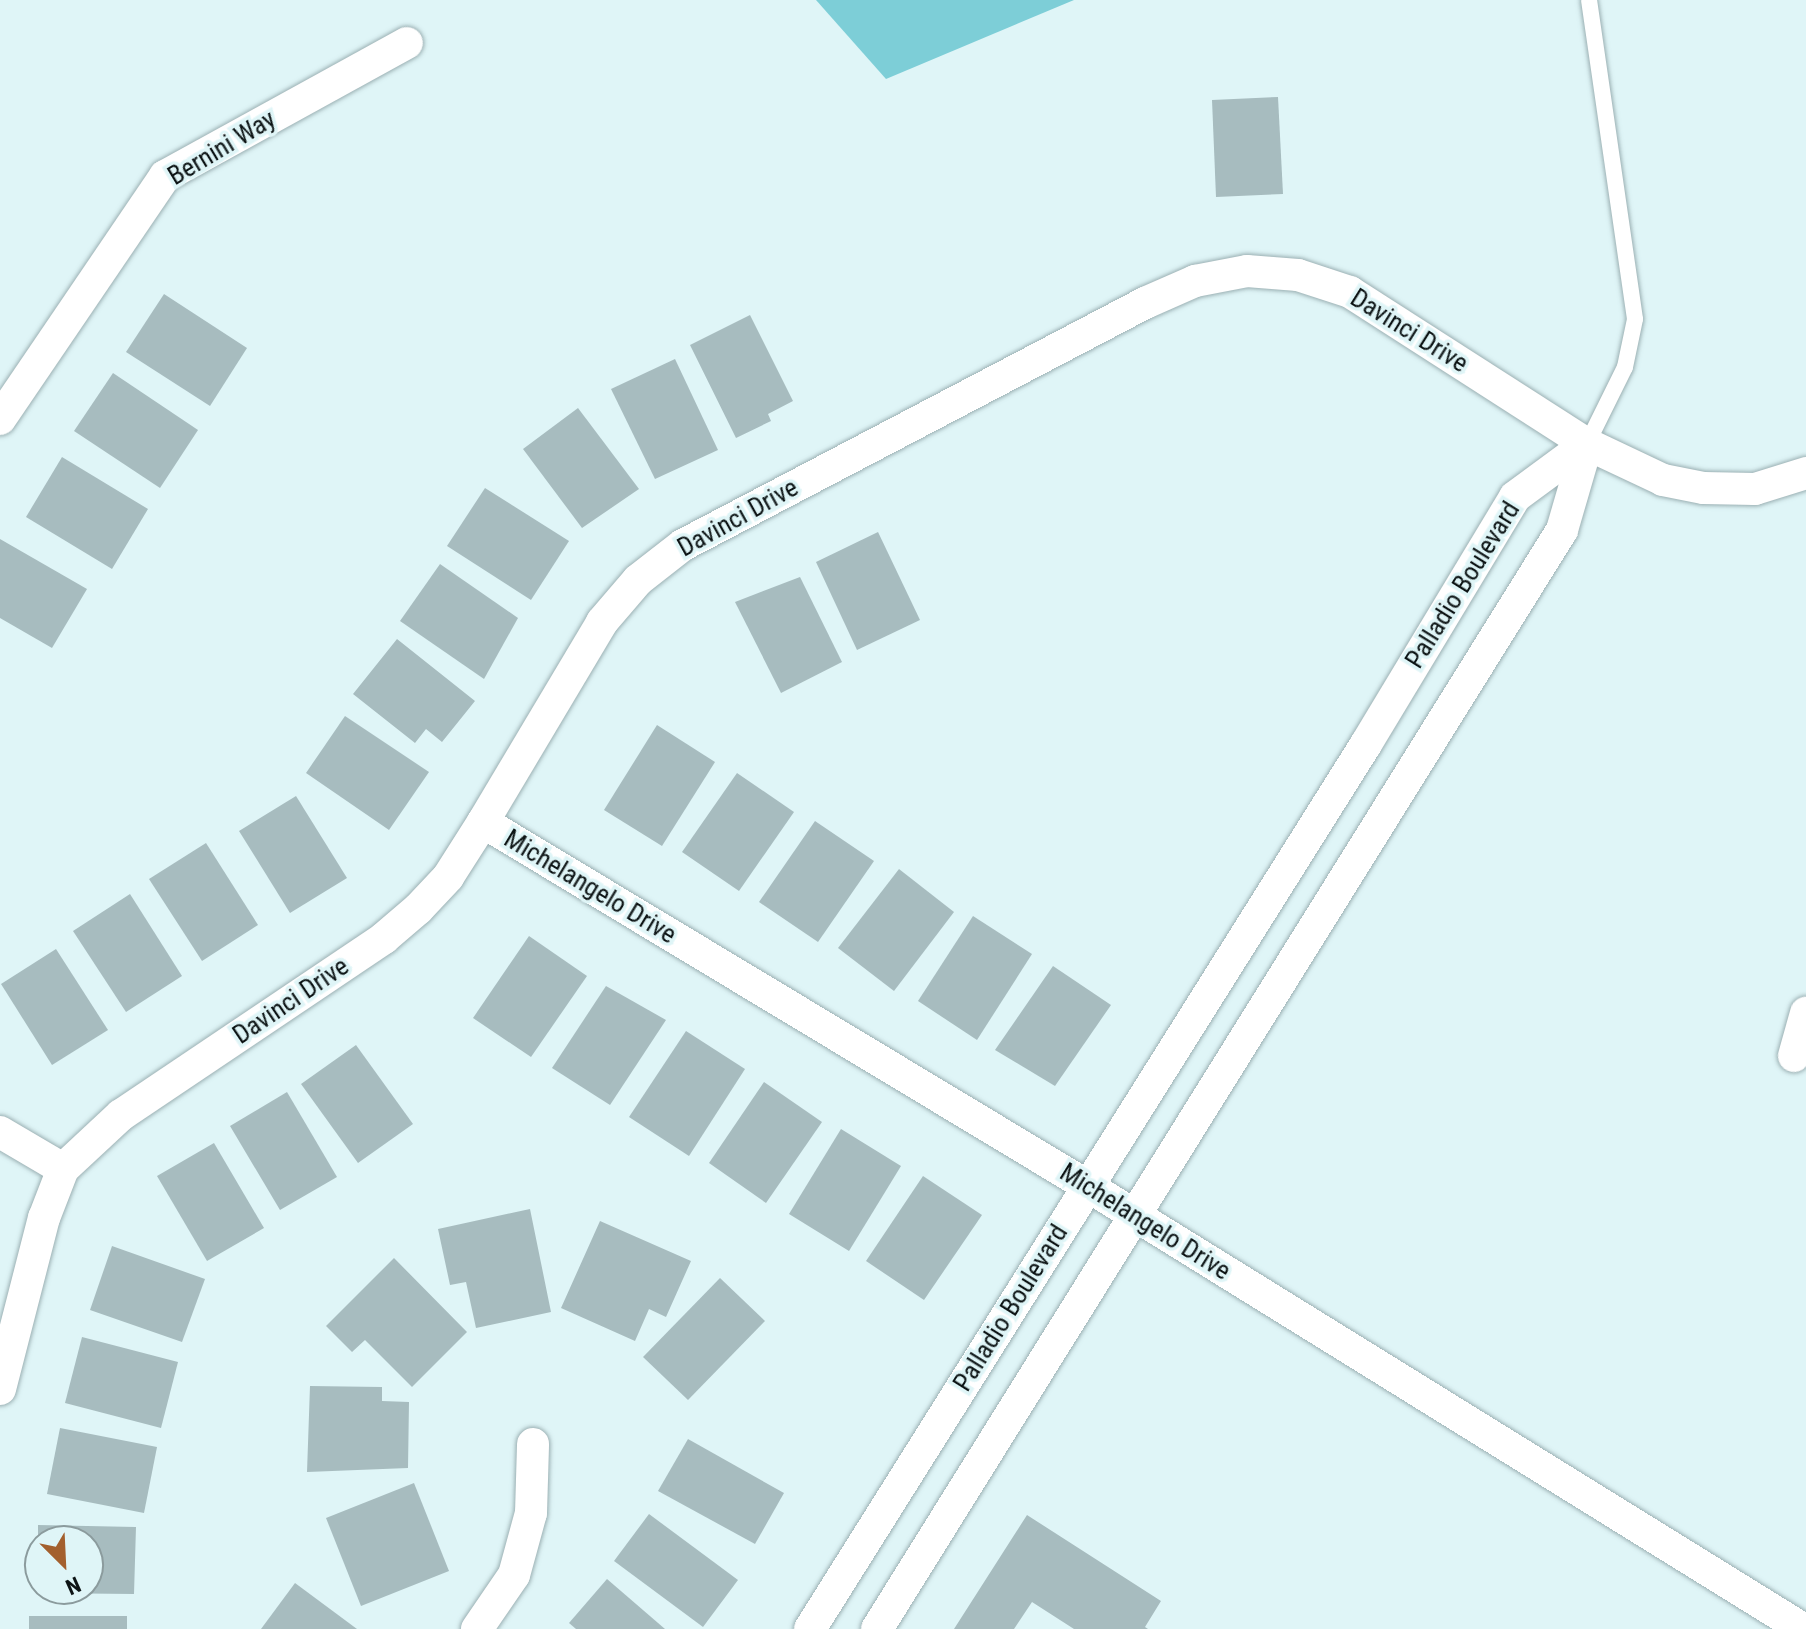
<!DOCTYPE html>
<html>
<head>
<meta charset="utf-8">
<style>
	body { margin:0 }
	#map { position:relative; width:1806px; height:1629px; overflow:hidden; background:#dff5f7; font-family:"Roboto Condensed",sans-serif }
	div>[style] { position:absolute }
	.forest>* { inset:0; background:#7dced7 }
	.building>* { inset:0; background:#a7bcbf }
	.roads { filter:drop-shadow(0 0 2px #9bb0b3) drop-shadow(0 0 2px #9bb0b3) }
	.service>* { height:16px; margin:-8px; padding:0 8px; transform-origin:8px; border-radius:8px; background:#fff }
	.minor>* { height:32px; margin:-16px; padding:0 16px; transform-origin:16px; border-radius:16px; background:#fff }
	span { translate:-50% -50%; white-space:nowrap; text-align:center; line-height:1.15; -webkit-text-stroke:7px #dff5f7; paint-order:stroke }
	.street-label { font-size:26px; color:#0d1415 }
	.north { position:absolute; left:24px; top:1525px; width:80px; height:80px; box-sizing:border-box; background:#dff5f7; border:2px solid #8b9b9d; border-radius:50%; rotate:156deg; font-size:22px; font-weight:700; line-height:32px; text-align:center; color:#0d1415 }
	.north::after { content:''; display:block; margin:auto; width:28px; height:36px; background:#a3602e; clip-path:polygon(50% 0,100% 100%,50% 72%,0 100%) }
</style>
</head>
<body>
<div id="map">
	<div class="forest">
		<i style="clip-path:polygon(816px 0,1074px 0,886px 79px)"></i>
	</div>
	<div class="building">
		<i style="clip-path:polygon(1278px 97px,1283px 194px,1216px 197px,1212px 100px)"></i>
		<i style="clip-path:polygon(164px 294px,247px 348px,210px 406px,126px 352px)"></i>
		<i style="clip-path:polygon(750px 315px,793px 401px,768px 414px,771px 421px,736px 438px,690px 345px)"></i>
		<i style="clip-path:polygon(675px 359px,718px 450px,655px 479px,611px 389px)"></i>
		<i style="clip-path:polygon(113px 373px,198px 430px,160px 488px,74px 431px)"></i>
		<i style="clip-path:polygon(578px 408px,639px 489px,582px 528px,523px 449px)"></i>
		<i style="clip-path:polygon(62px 457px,148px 509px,112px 569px,26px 517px)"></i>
		<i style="clip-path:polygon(485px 488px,569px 541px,531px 600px,447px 546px)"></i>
		<i style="clip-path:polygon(878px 532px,920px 620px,857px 650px,816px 562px)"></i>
		<i style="clip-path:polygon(0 539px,87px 589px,52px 648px,0 618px)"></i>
		<i style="clip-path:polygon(440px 564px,518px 618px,484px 679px,400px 621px)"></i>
		<i style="clip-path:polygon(800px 577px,842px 662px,781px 693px,735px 602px)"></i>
		<i style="clip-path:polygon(397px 639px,475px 701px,442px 742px,426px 729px,415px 743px,353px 694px)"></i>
		<i style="clip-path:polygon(345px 716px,429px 772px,389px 830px,306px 773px)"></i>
		<i style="clip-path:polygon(657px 725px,715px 762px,662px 846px,604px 810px)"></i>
		<i style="clip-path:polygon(737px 773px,794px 812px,739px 891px,682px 852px)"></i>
		<i style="clip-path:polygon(296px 796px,347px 878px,290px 913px,239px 831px)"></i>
		<i style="clip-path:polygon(815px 821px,874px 861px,818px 942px,759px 902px)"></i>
		<i style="clip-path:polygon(206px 843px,258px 925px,202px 961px,149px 879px)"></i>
		<i style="clip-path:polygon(899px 869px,954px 912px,894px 991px,838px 948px)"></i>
		<i style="clip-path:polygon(130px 894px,182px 976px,126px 1012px,73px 931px)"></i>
		<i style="clip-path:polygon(973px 916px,1032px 954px,977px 1040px,918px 1001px)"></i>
		<i style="clip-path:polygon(529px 936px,587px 976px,531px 1057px,473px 1018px)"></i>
		<i style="clip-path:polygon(56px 949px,108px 1030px,52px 1065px,1px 984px)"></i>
		<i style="clip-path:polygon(1053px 966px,1111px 1005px,1055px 1086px,995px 1050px)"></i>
		<i style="clip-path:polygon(606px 986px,666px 1020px,610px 1105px,552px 1068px)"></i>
		<i style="clip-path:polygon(686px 1031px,745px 1069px,689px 1156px,629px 1117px)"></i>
		<i style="clip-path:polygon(356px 1045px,413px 1124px,358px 1163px,301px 1084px)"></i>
		<i style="clip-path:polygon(764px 1082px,822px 1122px,766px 1203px,709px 1163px)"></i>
		<i style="clip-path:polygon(287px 1092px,337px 1177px,280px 1210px,230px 1126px)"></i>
		<i style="clip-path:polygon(841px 1129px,901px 1166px,849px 1251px,789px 1214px)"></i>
		<i style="clip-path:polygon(214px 1143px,264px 1228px,207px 1261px,157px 1176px)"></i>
		<i style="clip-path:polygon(923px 1176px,982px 1215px,924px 1300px,866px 1261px)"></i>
		<i style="clip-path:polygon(530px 1209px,551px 1312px,476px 1328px,466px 1282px,450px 1285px,438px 1229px)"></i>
		<i style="clip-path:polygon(600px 1221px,691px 1261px,666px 1317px,649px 1309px,635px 1341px,561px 1308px)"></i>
		<i style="clip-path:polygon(112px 1246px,205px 1279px,182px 1342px,90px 1310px)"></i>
		<i style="clip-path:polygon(394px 1258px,467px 1332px,412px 1387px,365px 1340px,352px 1352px,326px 1326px)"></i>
		<i style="clip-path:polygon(720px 1278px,765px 1321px,688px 1400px,643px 1357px)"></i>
		<i style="clip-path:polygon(82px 1337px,178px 1362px,161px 1428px,65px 1403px)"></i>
		<i style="clip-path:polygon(310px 1386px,382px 1387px,382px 1401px,409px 1402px,408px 1468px,307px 1472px)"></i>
		<i style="clip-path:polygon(60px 1428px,157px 1447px,144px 1513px,47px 1494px)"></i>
		<i style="clip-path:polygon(688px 1439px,784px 1493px,755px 1544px,658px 1491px)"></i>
		<i style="clip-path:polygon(414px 1483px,449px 1571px,361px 1606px,326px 1518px)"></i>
		<i style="clip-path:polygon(649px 1514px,738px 1580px,703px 1627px,614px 1561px)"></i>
		<i style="clip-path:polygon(1027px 1515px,1161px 1601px,1145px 1627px,1148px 1629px,1074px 1629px,1032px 1602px,1014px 1629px,954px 1629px)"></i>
		<i style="clip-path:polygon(38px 1525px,136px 1527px,134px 1594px,37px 1593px,37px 1580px,40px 1589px,88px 1589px,88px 1541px,38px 1541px)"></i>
		<i style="clip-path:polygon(607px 1579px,665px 1629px,576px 1629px,569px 1623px)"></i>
		<i style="clip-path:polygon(295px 1583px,357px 1629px,261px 1629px)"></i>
		<i style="clip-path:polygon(29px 1616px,127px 1616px,127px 1629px,29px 1629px)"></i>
	</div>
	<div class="roads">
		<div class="service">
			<i style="left:1587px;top:444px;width:86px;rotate:-63.7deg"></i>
			<i style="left:1625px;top:367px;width:49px;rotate:-78.2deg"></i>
			<i style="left:1635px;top:319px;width:322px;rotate:-98.2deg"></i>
		</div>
		<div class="minor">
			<i style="left:0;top:419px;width:294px;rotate:-55.8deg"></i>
			<i style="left:165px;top:176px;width:276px;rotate:-28.8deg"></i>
			<i style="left:483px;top:822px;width:704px;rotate:31.05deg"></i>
			<i style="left:1086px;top:1185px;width:843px;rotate:31.77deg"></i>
			<i style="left:1794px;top:1056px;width:45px;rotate:-74.4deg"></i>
			<i style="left:0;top:1132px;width:73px;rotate:30.4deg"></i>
			<i style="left:0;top:1389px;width:177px;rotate:-75.6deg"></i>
			<i style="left:44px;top:1218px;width:53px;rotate:-68.8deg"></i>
			<i style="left:63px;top:1169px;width:79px;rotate:-43deg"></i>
			<i style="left:121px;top:1115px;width:317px;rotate:-33.9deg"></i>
			<i style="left:384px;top:938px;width:45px;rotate:-40.5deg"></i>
			<i style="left:418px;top:909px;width:44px;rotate:-46.8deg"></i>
			<i style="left:448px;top:877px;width:65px;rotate:-57.5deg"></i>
			<i style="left:483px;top:822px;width:233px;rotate:-59.2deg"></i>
			<i style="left:602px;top:622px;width:55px;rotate:-49.4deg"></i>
			<i style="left:638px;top:580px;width:57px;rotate:-37.9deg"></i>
			<i style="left:683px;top:545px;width:522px;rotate:-27.65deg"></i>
			<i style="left:1145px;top:303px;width:55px;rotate:-23.7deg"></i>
			<i style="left:1195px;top:281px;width:53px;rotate:-10.9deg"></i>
			<i style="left:1247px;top:271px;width:51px;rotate:4.5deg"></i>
			<i style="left:1298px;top:275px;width:55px;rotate:18.1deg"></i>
			<i style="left:1350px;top:292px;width:282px;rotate:32.7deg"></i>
			<i style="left:1587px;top:444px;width:84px;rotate:25.3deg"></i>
			<i style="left:1663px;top:480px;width:41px;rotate:11.3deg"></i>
			<i style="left:1703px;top:488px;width:52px;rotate:1.1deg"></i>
			<i style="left:1755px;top:489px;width:53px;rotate:-17.4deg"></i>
			<i style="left:477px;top:1629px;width:65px;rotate:-55.6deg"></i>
			<i style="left:514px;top:1575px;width:64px;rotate:-74.7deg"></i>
			<i style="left:531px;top:1513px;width:69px;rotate:-88.3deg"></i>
			<i style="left:810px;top:1629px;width:1045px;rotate:-57.86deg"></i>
			<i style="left:1366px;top:744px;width:288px;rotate:-58.9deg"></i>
			<i style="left:1515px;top:497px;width:89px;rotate:-36.4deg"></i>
			<i style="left:877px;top:1629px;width:1295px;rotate:-58.06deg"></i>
			<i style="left:1562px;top:530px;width:90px;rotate:-73.8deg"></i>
		</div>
	</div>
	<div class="street-label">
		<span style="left:222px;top:148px;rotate:-31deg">Bernini Way</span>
		<span style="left:1409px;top:331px;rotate:32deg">Davinci Drive</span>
		<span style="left:738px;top:518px;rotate:-29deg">Davinci Drive</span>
		<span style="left:1463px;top:585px;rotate:-58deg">Palladio Boulevard</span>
		<span style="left:590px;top:887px;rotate:31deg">Michelangelo Drive</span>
		<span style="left:291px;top:1001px;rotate:-34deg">Davinci Drive</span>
		<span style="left:1145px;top:1222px;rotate:32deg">Michelangelo Drive</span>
		<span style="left:1011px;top:1308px;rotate:-58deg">Palladio Boulevard</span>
	</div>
	<div class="north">N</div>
</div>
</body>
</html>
